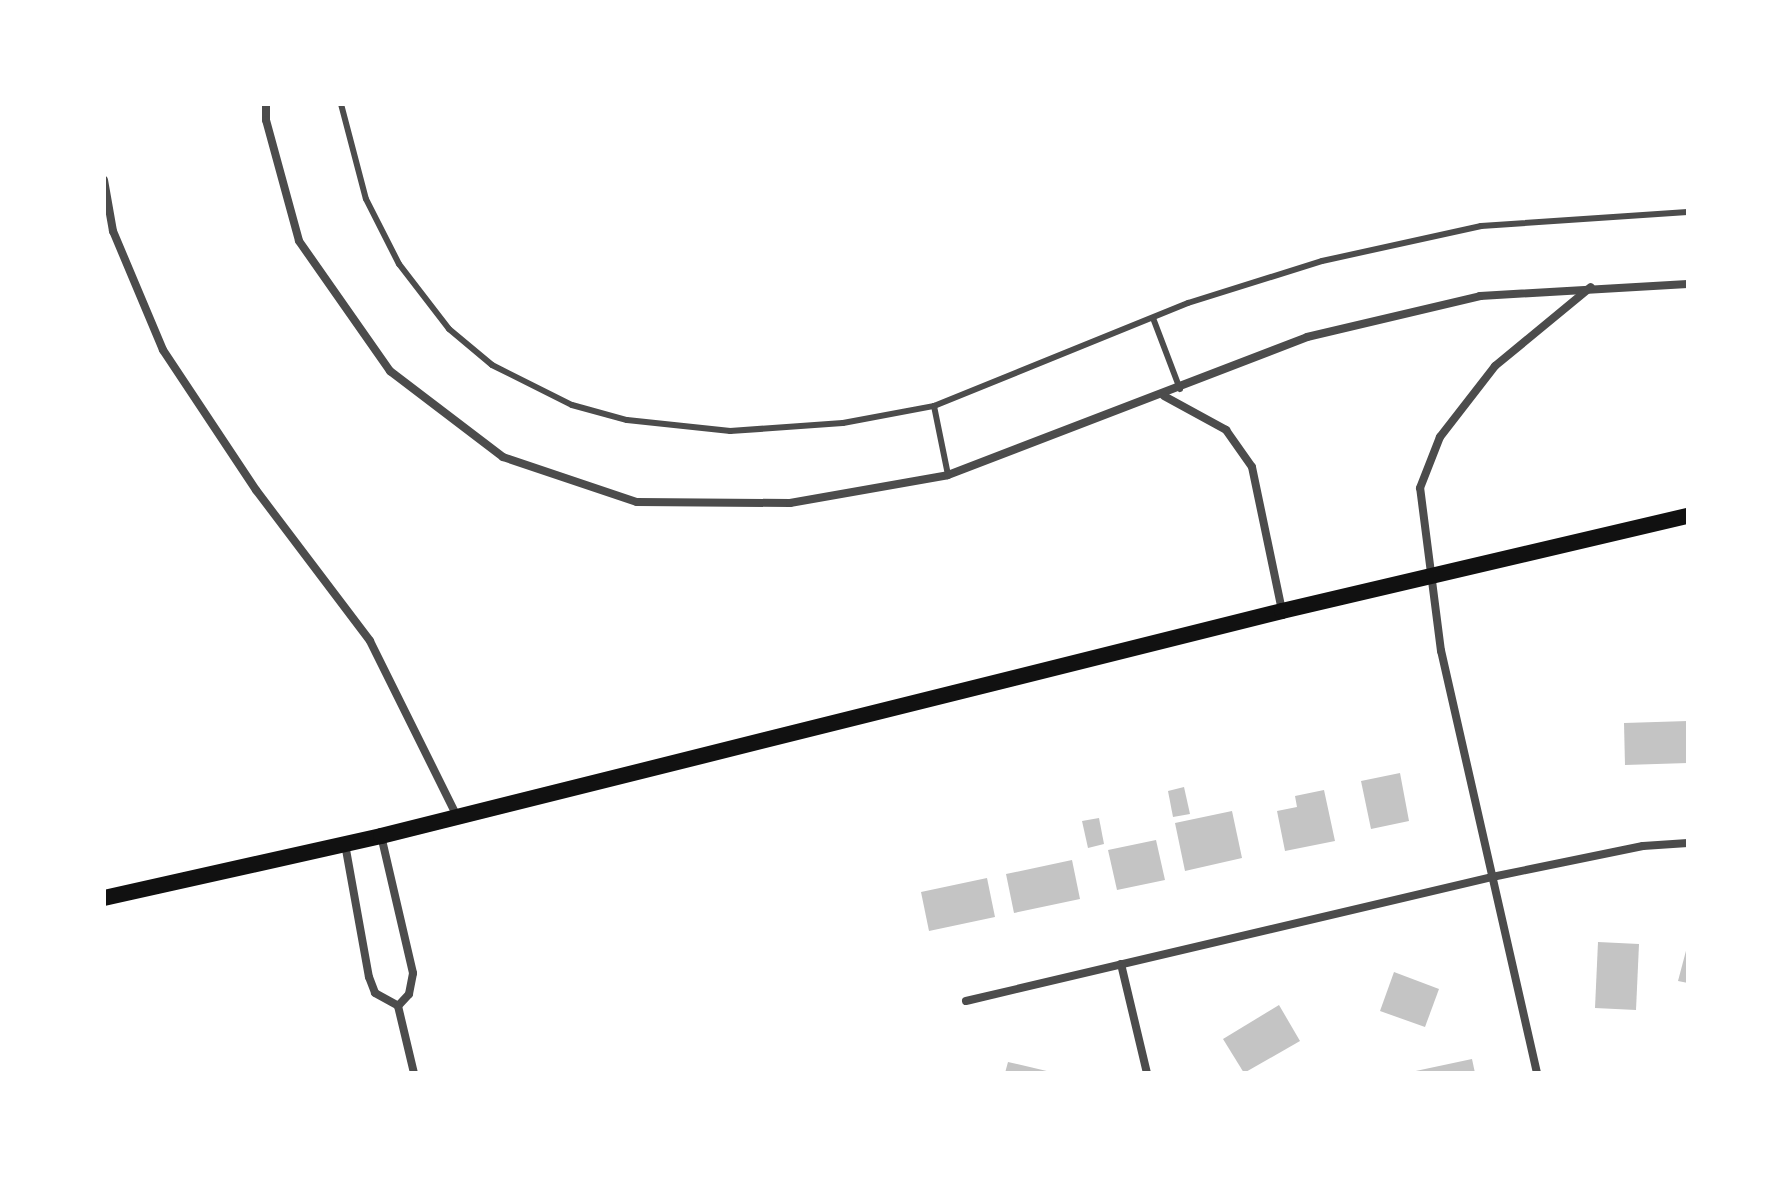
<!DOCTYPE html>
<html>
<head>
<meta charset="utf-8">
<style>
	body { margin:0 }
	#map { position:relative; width:1792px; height:1177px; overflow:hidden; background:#fff; font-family:Montserrat,sans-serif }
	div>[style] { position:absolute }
	.building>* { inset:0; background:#c4c4c4 }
	.service>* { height:6px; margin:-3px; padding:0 3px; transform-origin:3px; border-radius:3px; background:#4c4c4c }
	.minor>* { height:8px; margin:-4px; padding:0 4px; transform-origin:4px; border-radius:4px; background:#4c4c4c }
	.secondary>* { height:16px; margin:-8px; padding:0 8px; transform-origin:8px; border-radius:8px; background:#111 }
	span { translate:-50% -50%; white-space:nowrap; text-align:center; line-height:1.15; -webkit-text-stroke:8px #fff; paint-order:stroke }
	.frame { position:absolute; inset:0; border:106px solid #fff; pointer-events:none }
</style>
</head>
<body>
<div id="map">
	<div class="building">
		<i style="clip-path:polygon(1688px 721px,1688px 763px,1625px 765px,1624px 723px)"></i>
		<i style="clip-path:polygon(1400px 773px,1409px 821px,1371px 829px,1361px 781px)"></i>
		<i style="clip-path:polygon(1184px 787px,1190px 814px,1173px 817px,1168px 791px)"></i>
		<i style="clip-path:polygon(1324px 790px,1335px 841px,1285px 851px,1277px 811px,1297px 807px,1295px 796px)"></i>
		<i style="clip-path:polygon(1232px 811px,1242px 858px,1185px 871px,1175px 823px)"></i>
		<i style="clip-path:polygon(1099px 818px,1104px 844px,1088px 848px,1082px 821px)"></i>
		<i style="clip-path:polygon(1156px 840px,1165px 880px,1117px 890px,1108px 850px)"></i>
		<i style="clip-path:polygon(1072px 860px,1080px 899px,1014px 913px,1006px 874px)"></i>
		<i style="clip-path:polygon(987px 878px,995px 917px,929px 931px,921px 892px)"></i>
		<i style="clip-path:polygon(1598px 942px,1639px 944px,1636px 1010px,1595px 1008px)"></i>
		<i style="clip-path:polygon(1687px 947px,1688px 947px,1688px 983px,1678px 981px)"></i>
		<i style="clip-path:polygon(1394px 972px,1439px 989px,1425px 1027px,1380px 1011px)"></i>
		<i style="clip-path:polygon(1279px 1005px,1300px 1041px,1244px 1073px,1223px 1039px)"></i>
		<i style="clip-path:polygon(1472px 1059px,1475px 1073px,1411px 1073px,1411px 1072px)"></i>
		<i style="clip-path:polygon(1008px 1062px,1051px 1072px,1051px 1073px,1005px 1073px)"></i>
	</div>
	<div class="service">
		<i style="left:341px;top:104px;width:98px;rotate:75.3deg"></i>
		<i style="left:366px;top:199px;width:73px;rotate:63.1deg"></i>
		<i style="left:399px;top:264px;width:82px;rotate:52.4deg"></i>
		<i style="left:449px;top:329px;width:56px;rotate:39.9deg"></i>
		<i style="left:492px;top:365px;width:89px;rotate:26.6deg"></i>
		<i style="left:572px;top:405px;width:57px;rotate:15.3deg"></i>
		<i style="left:627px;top:420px;width:104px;rotate:6.1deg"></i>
		<i style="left:730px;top:431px;width:113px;rotate:-4deg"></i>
		<i style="left:843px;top:423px;width:93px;rotate:-10.6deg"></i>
		<i style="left:934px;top:406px;width:274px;rotate:-22.1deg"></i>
		<i style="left:1188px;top:303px;width:140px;rotate:-17.4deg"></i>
		<i style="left:1322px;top:261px;width:163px;rotate:-12.4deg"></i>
		<i style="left:1481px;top:226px;width:207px;rotate:-3.9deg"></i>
		<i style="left:1153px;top:318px;width:76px;rotate:69.2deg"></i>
		<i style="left:934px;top:406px;width:70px;rotate:78.5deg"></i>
	</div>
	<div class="minor">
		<i style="left:266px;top:104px;width:16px;rotate:90deg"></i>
		<i style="left:266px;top:120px;width:125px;rotate:74.7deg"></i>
		<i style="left:299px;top:241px;width:159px;rotate:55deg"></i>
		<i style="left:390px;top:371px;width:142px;rotate:37.3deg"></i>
		<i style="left:503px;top:457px;width:141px;rotate:18.6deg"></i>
		<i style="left:637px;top:502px;width:153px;rotate:0.4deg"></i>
		<i style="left:790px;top:503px;width:160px;rotate:-10deg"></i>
		<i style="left:948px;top:475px;width:385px;rotate:-21deg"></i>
		<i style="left:1307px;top:337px;width:178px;rotate:-13.3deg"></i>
		<i style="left:1480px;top:296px;width:208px;rotate:-3.3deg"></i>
		<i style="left:104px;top:180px;width:52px;rotate:80deg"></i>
		<i style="left:113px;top:231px;width:129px;rotate:67.2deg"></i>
		<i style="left:163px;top:350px;width:168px;rotate:56.4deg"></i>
		<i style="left:256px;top:490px;width:189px;rotate:52.9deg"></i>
		<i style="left:370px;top:641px;width:195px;rotate:63.6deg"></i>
		<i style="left:1164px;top:396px;width:71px;rotate:28.7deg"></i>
		<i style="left:1226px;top:430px;width:45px;rotate:54.9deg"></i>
		<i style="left:1252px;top:467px;width:147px;rotate:78.2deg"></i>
		<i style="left:345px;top:844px;width:135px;rotate:79.8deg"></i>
		<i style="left:369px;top:977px;width:17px;rotate:69deg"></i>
		<i style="left:375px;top:993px;width:26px;rotate:29deg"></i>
		<i style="left:398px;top:1006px;width:16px;rotate:-47deg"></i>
		<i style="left:409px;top:994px;width:21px;rotate:-79deg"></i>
		<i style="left:413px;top:973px;width:141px;rotate:-103.1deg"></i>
		<i style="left:1121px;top:964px;width:112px;rotate:76.6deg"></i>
		<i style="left:966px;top:1001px;width:540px;rotate:-13.26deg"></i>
		<i style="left:1492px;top:877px;width:154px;rotate:-11.6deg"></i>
		<i style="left:1643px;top:846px;width:45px;rotate:-3.8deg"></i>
		<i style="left:398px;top:1006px;width:69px;rotate:76.6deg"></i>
		<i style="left:1537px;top:1073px;width:433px;rotate:-102.8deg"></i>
		<i style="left:1441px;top:651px;width:164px;rotate:-97.3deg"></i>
		<i style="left:1420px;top:488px;width:55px;rotate:-68.6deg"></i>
		<i style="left:1440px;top:437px;width:90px;rotate:-52.2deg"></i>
		<i style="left:1495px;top:366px;width:124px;rotate:-39.5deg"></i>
	</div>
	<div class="secondary">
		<i style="left:104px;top:898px;width:284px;rotate:-12.6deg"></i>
		<i style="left:381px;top:836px;width:929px;rotate:-14.02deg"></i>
		<i style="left:1282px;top:611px;width:417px;rotate:-13.2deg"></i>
	</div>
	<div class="frame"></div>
</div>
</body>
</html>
